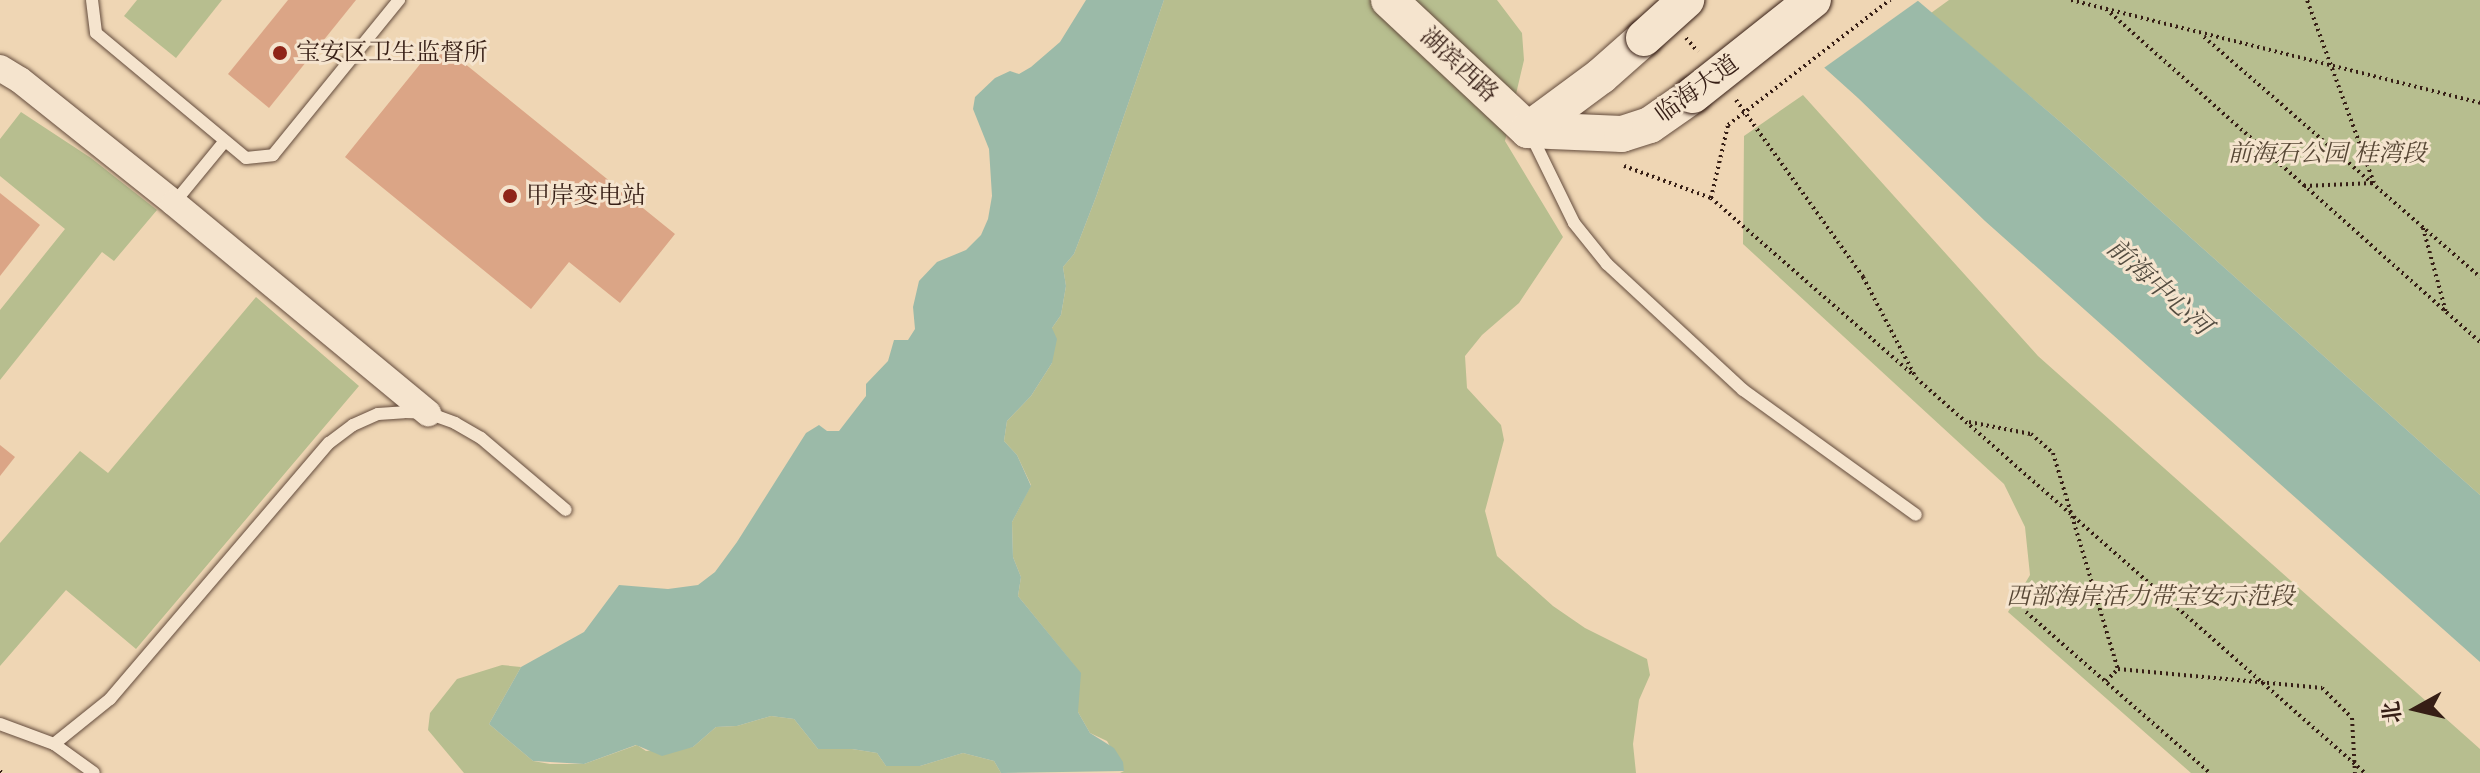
<!DOCTYPE html>
<html>
<head>
<meta charset="utf-8">
<style>
	body { margin:0 }
	#map { position:relative; width:2480px; height:773px; overflow:hidden; background:#efd6b4; font-family:Cardo,"Noto Serif SC",serif }
	div>[style] { position:absolute }
	.green>* { inset:0; background:#b7be8f }
	.water>* { inset:0; background:#9bbaa8 }
	.pier>* { inset:0; background:#efd6b4 }
	.building>* { inset:0; background:#dba586 }
	.path>* { height:4px; margin-top:-2px; transform-origin:0; background:repeating-linear-gradient(90deg,#361e15 0 2px,transparent 0 6px) }
	.roads { filter:drop-shadow(0 0 2px #644c3d) drop-shadow(0 0 2px #644c3d) }
	.lane>* { height:12px; margin:-6px; padding:0 6px; transform-origin:6px; border-radius:6px; background:#f5e4ce }
	.street>* { height:26px; margin:-13px; padding:0 13px; transform-origin:13px; border-radius:13px; background:#f5e4ce }
	.secondary>* { height:36px; margin:-18px; padding:0 18px; transform-origin:18px; border-radius:18px; background:#f5e4ce }
	.path-bridge>* { height:4px; margin-top:-2px; transform-origin:0; background:repeating-linear-gradient(90deg,#361e15 0 2px,transparent 0 6px) }
	.bridges { filter:drop-shadow(0 0 2px #361e15) drop-shadow(0 0 2px #361e15) }
	.secondary-bridge>* { height:36px; margin:-18px; padding:0 18px; transform-origin:18px; border-radius:18px; background:#f5e4ce }
	.dots>* { width:22px; height:22px; translate:-50% -50%; box-sizing:border-box; border:4px solid #f5e4ce; border-radius:50% }
	span { translate:-50% -50%; white-space:nowrap; text-align:center; line-height:1.15; -webkit-text-stroke:6px #f5e4ce; paint-order:stroke }
	.poi-label { font-size:24px; color:#361e15 }
	.left { translate:0 -50%; text-align:left }
	.street-label { font-size:24px; color:#361e15 }
	.park-label { font-size:24px; color:#564634; font-style:italic }
	.water-label { font-size:26px; color:#544d41; font-style:italic }
	.north { position:absolute; left:2376px; top:669px; width:80px; height:80px; -webkit-text-stroke:6px #f5e4ce; paint-order:stroke; rotate:262deg; font-size:22px; font-weight:700; line-height:32px; text-align:center; color:#361e15 }
	.north::after { content:''; display:block; margin:auto; width:28px; height:36px; background:#361e15; clip-path:polygon(50% 0,100% 100%,50% 72%,0 100%) }
</style>
</head>
<body>
<div id="map">
	<div class="green">
		<i style="clip-path:polygon(137px 0,222px 0,176px 58px,124px 16px)"></i>
		<i style="clip-path:polygon(1164px 0,1497px 0,1522px 33px,1524px 60px,1505px 141px,1563px 237px,1519px 303px,1482px 335px,1465px 356px,1467px 388px,1501px 425px,1504px 440px,1485px 511px,1497px 556px,1553px 606px,1585px 628px,1647px 659px,1650px 675px,1639px 700px,1633px 744px,1636px 773px,1120px 773px,1124px 771px,1107px 741px,1090px 733px,1078px 712px,1074px 665px,1018px 596px,1021px 577px,1013px 557px,1012px 522px,1031px 485px,1017px 455px,1004px 441px,1007px 421px,1031px 396px,1052px 363px,1052px 328px,1061px 315px,1066px 286px,1063px 267px,1074px 254px,1096px 197px)"></i>
		<i style="clip-path:polygon(1949px 0,2480px 0,2480px 495px,2063px 124px,1931px 13px)"></i>
		<i style="clip-path:polygon(1803px 95px,2038px 356px,2480px 749px,2480px 773px,2191px 773px,2008px 612px,2030px 575px,2025px 527px,2004px 484px,1743px 244px,1744px 136px)"></i>
		<i style="clip-path:polygon(21px 112px,91px 158px,157px 210px,114px 261px,102px 252px,0 380px,0 310px,65px 229px,0 176px,0 139px)"></i>
		<i style="clip-path:polygon(256px 297px,359px 386px,136px 649px,66px 590px,0 666px,0 543px,80px 451px,108px 473px)"></i>
		<i style="clip-path:polygon(502px 665px,521px 667px,489px 724px,533px 761px,550px 764px,584px 764px,637px 745px,646px 751px,693px 747px,716px 727px,737px 726px,771px 716px,794px 719px,818px 749px,852px 749px,877px 753px,886px 766px,920px 766px,963px 753px,994px 761px,1001px 773px,464px 773px,428px 730px,430px 713px,457px 679px)"></i>
	</div>
	<div class="water">
		<i style="clip-path:polygon(1086px 0,1164px 0,1096px 197px,1074px 254px,1063px 267px,1066px 286px,1061px 315px,1052px 328px,1057px 339px,1052px 363px,1031px 396px,1007px 421px,1004px 441px,1017px 455px,1031px 486px,1012px 522px,1013px 557px,1021px 577px,1018px 596px,1081px 673px,1078px 712px,1090px 733px,1114px 748px,1123px 762px,1124px 771px,1001px 773px,994px 761px,963px 753px,920px 766px,886px 766px,877px 753px,852px 749px,818px 749px,794px 719px,771px 716px,737px 726px,716px 727px,693px 747px,662px 756px,636px 745px,584px 764px,533px 761px,489px 724px,521px 667px,584px 632px,619px 585px,668px 589px,698px 585px,715px 572px,737px 542px,806px 433px,819px 425px,827px 431px,839px 431px,866px 396px,866px 384px,888px 361px,894px 340px,908px 340px,915px 329px,913px 307px,919px 281px,937px 262px,966px 250px,981px 235px,988px 219px,992px 196px,989px 149px,973px 109px,975px 97px,995px 78px,1010px 71px,1019px 74px,1031px 67px,1060px 42px)"></i>
		<i style="clip-path:polygon(1749px 0,1917px 0,2063px 124px,2480px 495px,2480px 662px,1985px 221px,1858px 98px)"></i>
	</div>
	<div class="pier">
		<i style="clip-path:polygon(1745px 0,1919px 0,1821px 70px)"></i>
	</div>
	<div class="building">
		<i style="clip-path:polygon(288px 0,356px 0,269px 108px,228px 74px)"></i>
		<i style="clip-path:polygon(438px 42px,675px 234px,620px 303px,569px 262px,531px 309px,345px 157px)"></i>
		<i style="clip-path:polygon(0 193px,40px 225px,0 276px)"></i>
		<i style="clip-path:polygon(0 445px,15px 457px,0 476px)"></i>
	</div>
	<div class="path">
		<i style="left:2071px;top:0;width:422px;rotate:14.1deg"></i>
		<i style="left:2106px;top:9px;width:501px;rotate:41.68deg"></i>
		<i style="left:2204px;top:37px;width:366px;rotate:41deg"></i>
		<i style="left:1686px;top:38px;width:18px;rotate:49deg"></i>
		<i style="left:1736px;top:100px;width:218px;rotate:54.3deg"></i>
		<i style="left:1863px;top:277px;width:114px;rotate:62.3deg"></i>
		<i style="left:1916px;top:378px;width:598px;rotate:41.34deg"></i>
		<i style="left:1624px;top:166px;width:93px;rotate:20.2deg"></i>
		<i style="left:1711px;top:198px;width:270px;rotate:41.2deg"></i>
		<i style="left:2304px;top:186px;width:70px;rotate:-2.5deg"></i>
		<i style="left:2374px;top:183px;width:195px;rotate:-110.1deg"></i>
		<i style="left:1711px;top:198px;width:75px;rotate:-76.9deg"></i>
		<i style="left:2423px;top:228px;width:87px;rotate:74.7deg"></i>
		<i style="left:1969px;top:422px;width:63px;rotate:11deg"></i>
		<i style="left:2031px;top:434px;width:29px;rotate:41deg"></i>
		<i style="left:2053px;top:453px;width:226px;rotate:73.3deg"></i>
		<i style="left:2118px;top:669px;width:205px;rotate:5.3deg"></i>
		<i style="left:2322px;top:688px;width:42px;rotate:45deg"></i>
		<i style="left:2352px;top:718px;width:55px;rotate:86.9deg"></i>
		<i style="left:2026px;top:612px;width:244px;rotate:41.2deg"></i>
		<i style="left:2106px;top:681px;width:17px;rotate:-45deg"></i>
		<i style="left:0;top:771px;width:3px;rotate:45deg"></i>
	</div>
	<div class="roads">
		<div class="lane">
			<i style="left:92px;top:0;width:33px;rotate:83deg"></i>
			<i style="left:96px;top:33px;width:195px;rotate:39.8deg"></i>
			<i style="left:246px;top:158px;width:27px;rotate:-6deg"></i>
			<i style="left:273px;top:155px;width:200px;rotate:-50.9deg"></i>
			<i style="left:1530px;top:133px;width:100px;rotate:63.9deg"></i>
			<i style="left:1574px;top:223px;width:53px;rotate:51.2deg"></i>
			<i style="left:1607px;top:264px;width:185px;rotate:42.8deg"></i>
			<i style="left:1743px;top:390px;width:213px;rotate:35.8deg"></i>
			<i style="left:174px;top:203px;width:80px;rotate:-50.6deg"></i>
			<i style="left:0;top:724px;width:58px;rotate:20.3deg"></i>
			<i style="left:54px;top:744px;width:49px;rotate:35.9deg"></i>
			<i style="left:54px;top:744px;width:72px;rotate:-38.8deg"></i>
			<i style="left:110px;top:699px;width:337px;rotate:-49.5deg"></i>
			<i style="left:329px;top:443px;width:30px;rotate:-37deg"></i>
			<i style="left:353px;top:425px;width:27px;rotate:-24deg"></i>
			<i style="left:378px;top:414px;width:26px;rotate:-4deg"></i>
			<i style="left:404px;top:412px;width:24px;rotate:2deg"></i>
			<i style="left:428px;top:413px;width:29px;rotate:20deg"></i>
			<i style="left:455px;top:423px;width:30px;rotate:30deg"></i>
			<i style="left:481px;top:438px;width:111px;rotate:40.3deg"></i>
		</div>
		<div class="street">
			<i style="left:0;top:68px;width:23px;rotate:31deg"></i>
			<i style="left:20px;top:80px;width:197px;rotate:38.6deg"></i>
			<i style="left:174px;top:203px;width:330px;rotate:39.6deg"></i>
		</div>
		<div class="secondary">
			<i style="left:1389px;top:0;width:190px;rotate:43.1deg"></i>
			<i style="left:1528px;top:130px;width:94px;rotate:2.4deg"></i>
			<i style="left:1622px;top:134px;width:29px;rotate:-18deg"></i>
			<i style="left:1650px;top:125px;width:52px;rotate:-34.9deg"></i>
			<i style="left:1528px;top:130px;width:91px;rotate:-36.5deg"></i>
			<i style="left:1601px;top:76px;width:57px;rotate:-41.5deg"></i>
		</div>
	</div>
	<div class="path-bridge">
		<i style="left:1728px;top:125px;width:205px;rotate:-37.7deg"></i>
	</div>
	<div class="bridges">
		<div class="secondary-bridge">
			<i style="left:1644px;top:38px;width:57px;rotate:-42.1deg"></i>
			<i style="left:1693px;top:95px;width:153px;rotate:-38.4deg"></i>
		</div>
	</div>
	<div class="dots">
		<i style="left:280px;top:53px;background:#8f2418"></i>
		<i style="left:510px;top:196px;background:#8f2418"></i>
	</div>
	<div class="poi-label">
		<span class="left" style="left:296px;top:53px">宝安区卫生监督所</span>
		<span class="left" style="left:526px;top:196px">甲岸变电站</span>
	</div>
	<div class="street-label">
		<span style="left:1459px;top:65px;rotate:43deg">湖滨西路</span>
		<span style="left:1697px;top:89px;rotate:-36deg">临海大道</span>
	</div>
	<div class="park-label">
		<span style="left:2327px;top:154px">前海石公园 桂湾段</span>
		<span style="left:2150px;top:597px">西部海岸活力带宝安示范段</span>
	</div>
	<div class="water-label">
		<span style="left:2159px;top:287px;rotate:42deg">前海中心河</span>
	</div>
	<div class="north">北</div>
</div>
</body>
</html>
